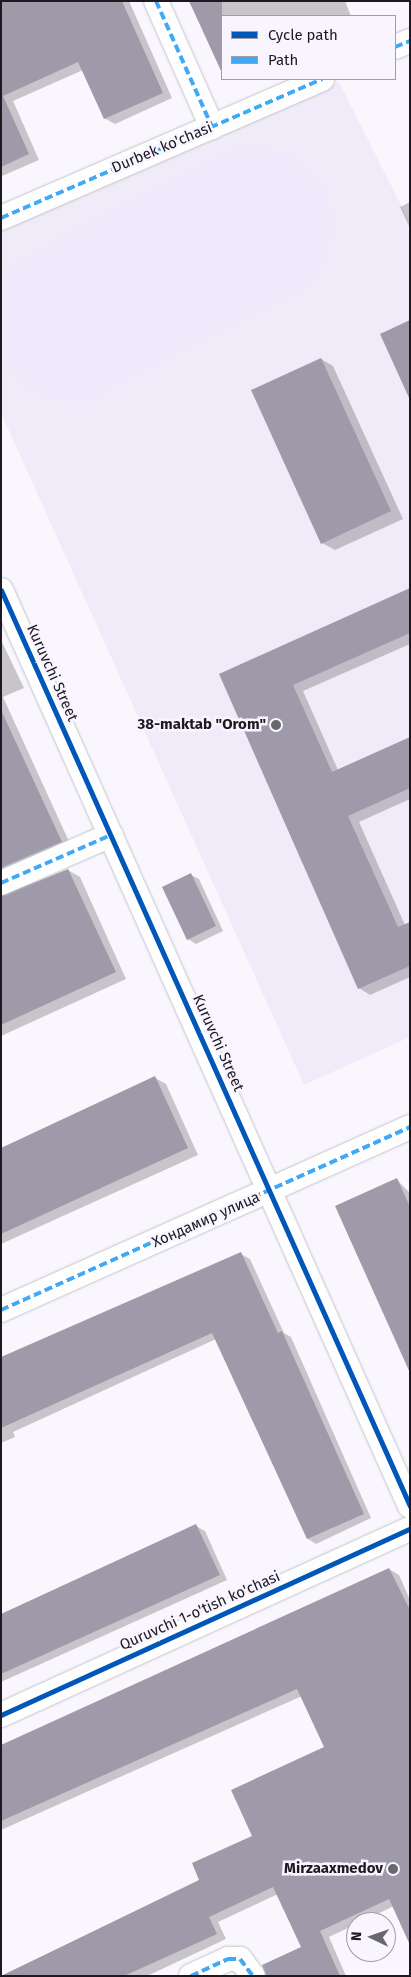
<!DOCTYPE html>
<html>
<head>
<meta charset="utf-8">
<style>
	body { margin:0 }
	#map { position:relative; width:411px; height:1977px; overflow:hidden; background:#f9f7fd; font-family:"Fira Sans",sans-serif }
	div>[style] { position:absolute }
	.built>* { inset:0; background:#efebf8 }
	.green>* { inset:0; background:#efe9fb }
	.shadow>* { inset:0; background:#0003 }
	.building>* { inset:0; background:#9f9aa9 }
	.roads { filter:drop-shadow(0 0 1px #c5c2c9) drop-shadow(0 0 1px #c5c2c9) }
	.street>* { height:24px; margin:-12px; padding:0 12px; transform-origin:12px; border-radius:12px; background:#fefeff }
	.quiet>* { height:4px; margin-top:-2px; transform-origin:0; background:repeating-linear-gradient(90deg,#3fa9f5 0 8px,transparent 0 12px) }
	.cycleway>* { height:5px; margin:-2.5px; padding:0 2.5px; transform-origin:2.5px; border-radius:2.5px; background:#0057b8 }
	.dots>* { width:14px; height:14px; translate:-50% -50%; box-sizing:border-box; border:2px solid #f8f5ff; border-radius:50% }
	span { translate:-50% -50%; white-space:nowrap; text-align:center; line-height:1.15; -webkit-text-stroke:5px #f8f5ff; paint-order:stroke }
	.street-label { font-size:15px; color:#1c1921 }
	.poi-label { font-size:15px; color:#1c1921; font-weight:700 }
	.right { translate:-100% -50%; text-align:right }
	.frame { position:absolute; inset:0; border:2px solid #1c1921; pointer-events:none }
	.legend { position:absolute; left:221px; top:15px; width:175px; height:65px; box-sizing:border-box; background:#f8f5ff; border:1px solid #a09da6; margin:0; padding:6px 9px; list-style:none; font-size:15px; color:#1c1921 }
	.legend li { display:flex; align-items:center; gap:10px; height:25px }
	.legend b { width:25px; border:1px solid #a09da6 }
	.north { position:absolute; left:346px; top:1912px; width:50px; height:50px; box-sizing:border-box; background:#f8f5ff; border:1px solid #a09da6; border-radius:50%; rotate:273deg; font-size:14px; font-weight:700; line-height:20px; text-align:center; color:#1c1921 }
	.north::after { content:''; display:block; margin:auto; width:18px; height:22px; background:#69676e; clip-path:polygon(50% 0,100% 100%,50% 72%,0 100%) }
</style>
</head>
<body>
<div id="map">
	<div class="built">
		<i style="clip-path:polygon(339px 82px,410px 223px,410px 1037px,304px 1085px,1px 413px,1px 228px)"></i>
	</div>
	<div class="green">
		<i style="clip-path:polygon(236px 147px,262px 147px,287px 154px,308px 169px,324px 190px,332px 215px,331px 241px,323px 266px,308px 287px,87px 401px,61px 401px,37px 393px,16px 378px,1px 357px,1px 282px,15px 261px)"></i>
	</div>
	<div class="shadow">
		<i style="clip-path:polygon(1px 1px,129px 1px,172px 98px,115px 124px,104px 118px,83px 70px,13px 101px,39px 160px,2px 176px)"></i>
		<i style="clip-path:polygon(189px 1px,345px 1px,351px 16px,222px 16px,222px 67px)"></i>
		<i style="clip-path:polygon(410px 202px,410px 228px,400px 207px)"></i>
		<i style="clip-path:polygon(321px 359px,333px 366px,403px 519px,335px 550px,322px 543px)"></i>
		<i style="clip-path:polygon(410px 590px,410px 644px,303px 691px,338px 770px,410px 738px,410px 799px,359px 822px,405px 925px,410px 923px,410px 977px,370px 995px,359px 988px,220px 674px)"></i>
		<i style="clip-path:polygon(1px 640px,24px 688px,3px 697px,72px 848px,1px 884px)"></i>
		<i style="clip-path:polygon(68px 870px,80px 877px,126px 979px,1px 1036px,1px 895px)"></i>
		<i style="clip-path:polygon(191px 875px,199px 879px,223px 931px,196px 944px,188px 939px)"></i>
		<i style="clip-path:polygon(155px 1078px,166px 1084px,198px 1155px,1px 1244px,1px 1150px)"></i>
		<i style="clip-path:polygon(397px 1180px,410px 1193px,410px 1370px)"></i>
		<i style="clip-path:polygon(241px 1254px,250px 1259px,284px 1333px,291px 1337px,371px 1518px,316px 1544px,308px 1539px,216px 1339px,13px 1432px,15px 1437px,1px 1443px,1px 1359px)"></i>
		<i style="clip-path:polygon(196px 1526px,205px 1531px,227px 1580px,1px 1682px,1px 1616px)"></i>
		<i style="clip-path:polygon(389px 1569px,399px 1575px,410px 1600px,410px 1940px,394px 1906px,329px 1937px,346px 1976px,285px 1976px,302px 1948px,278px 1894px,218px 1922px,226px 1939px,147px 1976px,1px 1976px,201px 1881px,253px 1836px,326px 1748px,302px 1696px,1px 1830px,1px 1746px)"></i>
	</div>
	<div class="building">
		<i style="clip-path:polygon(1px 1px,122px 1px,163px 93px,104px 119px,78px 62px,3px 96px,29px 154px,1px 167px)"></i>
		<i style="clip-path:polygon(189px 1px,222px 1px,222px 73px)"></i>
		<i style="clip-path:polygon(410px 320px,410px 400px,380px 334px)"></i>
		<i style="clip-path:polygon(321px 358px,391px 511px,321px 544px,251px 390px)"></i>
		<i style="clip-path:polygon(410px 588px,410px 633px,293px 685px,332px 772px,410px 737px,410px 788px,348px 816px,398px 927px,410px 922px,410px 966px,358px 989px,219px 674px)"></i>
		<i style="clip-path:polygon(1px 710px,62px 842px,1px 868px)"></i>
		<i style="clip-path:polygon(68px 869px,116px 972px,1px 1025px,1px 896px)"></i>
		<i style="clip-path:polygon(191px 873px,216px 926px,187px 940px,162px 887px)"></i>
		<i style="clip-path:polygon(155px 1076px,188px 1148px,1px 1234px,1px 1148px)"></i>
		<i style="clip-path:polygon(397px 1178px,410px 1207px,410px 1373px,335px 1206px)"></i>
		<i style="clip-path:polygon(241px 1252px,278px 1333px,282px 1331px,364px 1514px,307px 1539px,212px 1333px,1px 1428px,1px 1357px)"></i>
		<i style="clip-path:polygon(196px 1524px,220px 1575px,1px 1674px,1px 1614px)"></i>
		<i style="clip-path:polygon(389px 1568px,410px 1610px,410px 1945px,389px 1899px,320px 1931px,340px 1976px,266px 1976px,262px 1965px,301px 1947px,273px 1887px,209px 1917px,217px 1934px,124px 1976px,1px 1976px,199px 1880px,192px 1863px,252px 1836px,231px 1790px,324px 1747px,297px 1689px,1px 1821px,1px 1745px)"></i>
	</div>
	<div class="roads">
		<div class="street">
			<i style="left:156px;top:1px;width:138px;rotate:66deg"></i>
			<i style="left:395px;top:47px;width:16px;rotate:-22deg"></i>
			<i style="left:1px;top:218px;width:350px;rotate:-23.4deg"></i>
			<i style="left:1px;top:590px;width:1003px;rotate:65.94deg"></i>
			<i style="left:1px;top:883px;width:120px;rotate:-23.6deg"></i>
			<i style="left:1px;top:1310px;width:448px;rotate:-24.1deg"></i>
			<i style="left:1px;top:1715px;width:449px;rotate:-24.5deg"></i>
			<i style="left:191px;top:1976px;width:41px;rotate:-24.7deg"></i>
			<i style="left:228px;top:1959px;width:12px"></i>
			<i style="left:240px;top:1959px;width:21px;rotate:53deg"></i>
		</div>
	</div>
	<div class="quiet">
		<i style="left:156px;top:1px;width:138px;rotate:66deg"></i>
		<i style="left:395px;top:47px;width:16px;rotate:-22deg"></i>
		<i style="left:1px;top:218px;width:350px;rotate:-23.4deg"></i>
		<i style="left:1px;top:883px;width:120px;rotate:-23.6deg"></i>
		<i style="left:1px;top:1310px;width:448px;rotate:-24.1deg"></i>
		<i style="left:191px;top:1976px;width:41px;rotate:-24.7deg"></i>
		<i style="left:228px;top:1959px;width:12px"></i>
		<i style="left:240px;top:1959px;width:21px;rotate:53deg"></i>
	</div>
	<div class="cycleway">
		<i style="left:1px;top:590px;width:1003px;rotate:65.94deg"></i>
		<i style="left:1px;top:1715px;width:449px;rotate:-24.5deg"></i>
	</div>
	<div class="dots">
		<i style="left:276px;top:725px;background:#69676e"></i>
		<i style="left:393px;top:1869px;background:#69676e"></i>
	</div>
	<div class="street-label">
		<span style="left:162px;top:148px;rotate:-23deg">Durbek ko'chasi</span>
		<span style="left:52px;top:673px;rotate:66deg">Kuruvchi Street</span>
		<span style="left:218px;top:1043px;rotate:66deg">Kuruvchi Street</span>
		<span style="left:206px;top:1220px;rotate:-24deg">Хондамир улица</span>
		<span style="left:200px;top:1611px;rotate:-24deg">Quruvchi 1-o'tish ko'chasi</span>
	</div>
	<div class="poi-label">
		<span class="right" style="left:266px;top:725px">38-maktab "Orom"</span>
		<span class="right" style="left:383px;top:1869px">Mirzaaxmedov</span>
	</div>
	<div class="frame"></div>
	<ul class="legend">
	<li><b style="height:6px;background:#0057b8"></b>Cycle path</li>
	<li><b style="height:6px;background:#3fa9f5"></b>Path</li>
	</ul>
	<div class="north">N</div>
</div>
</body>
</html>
